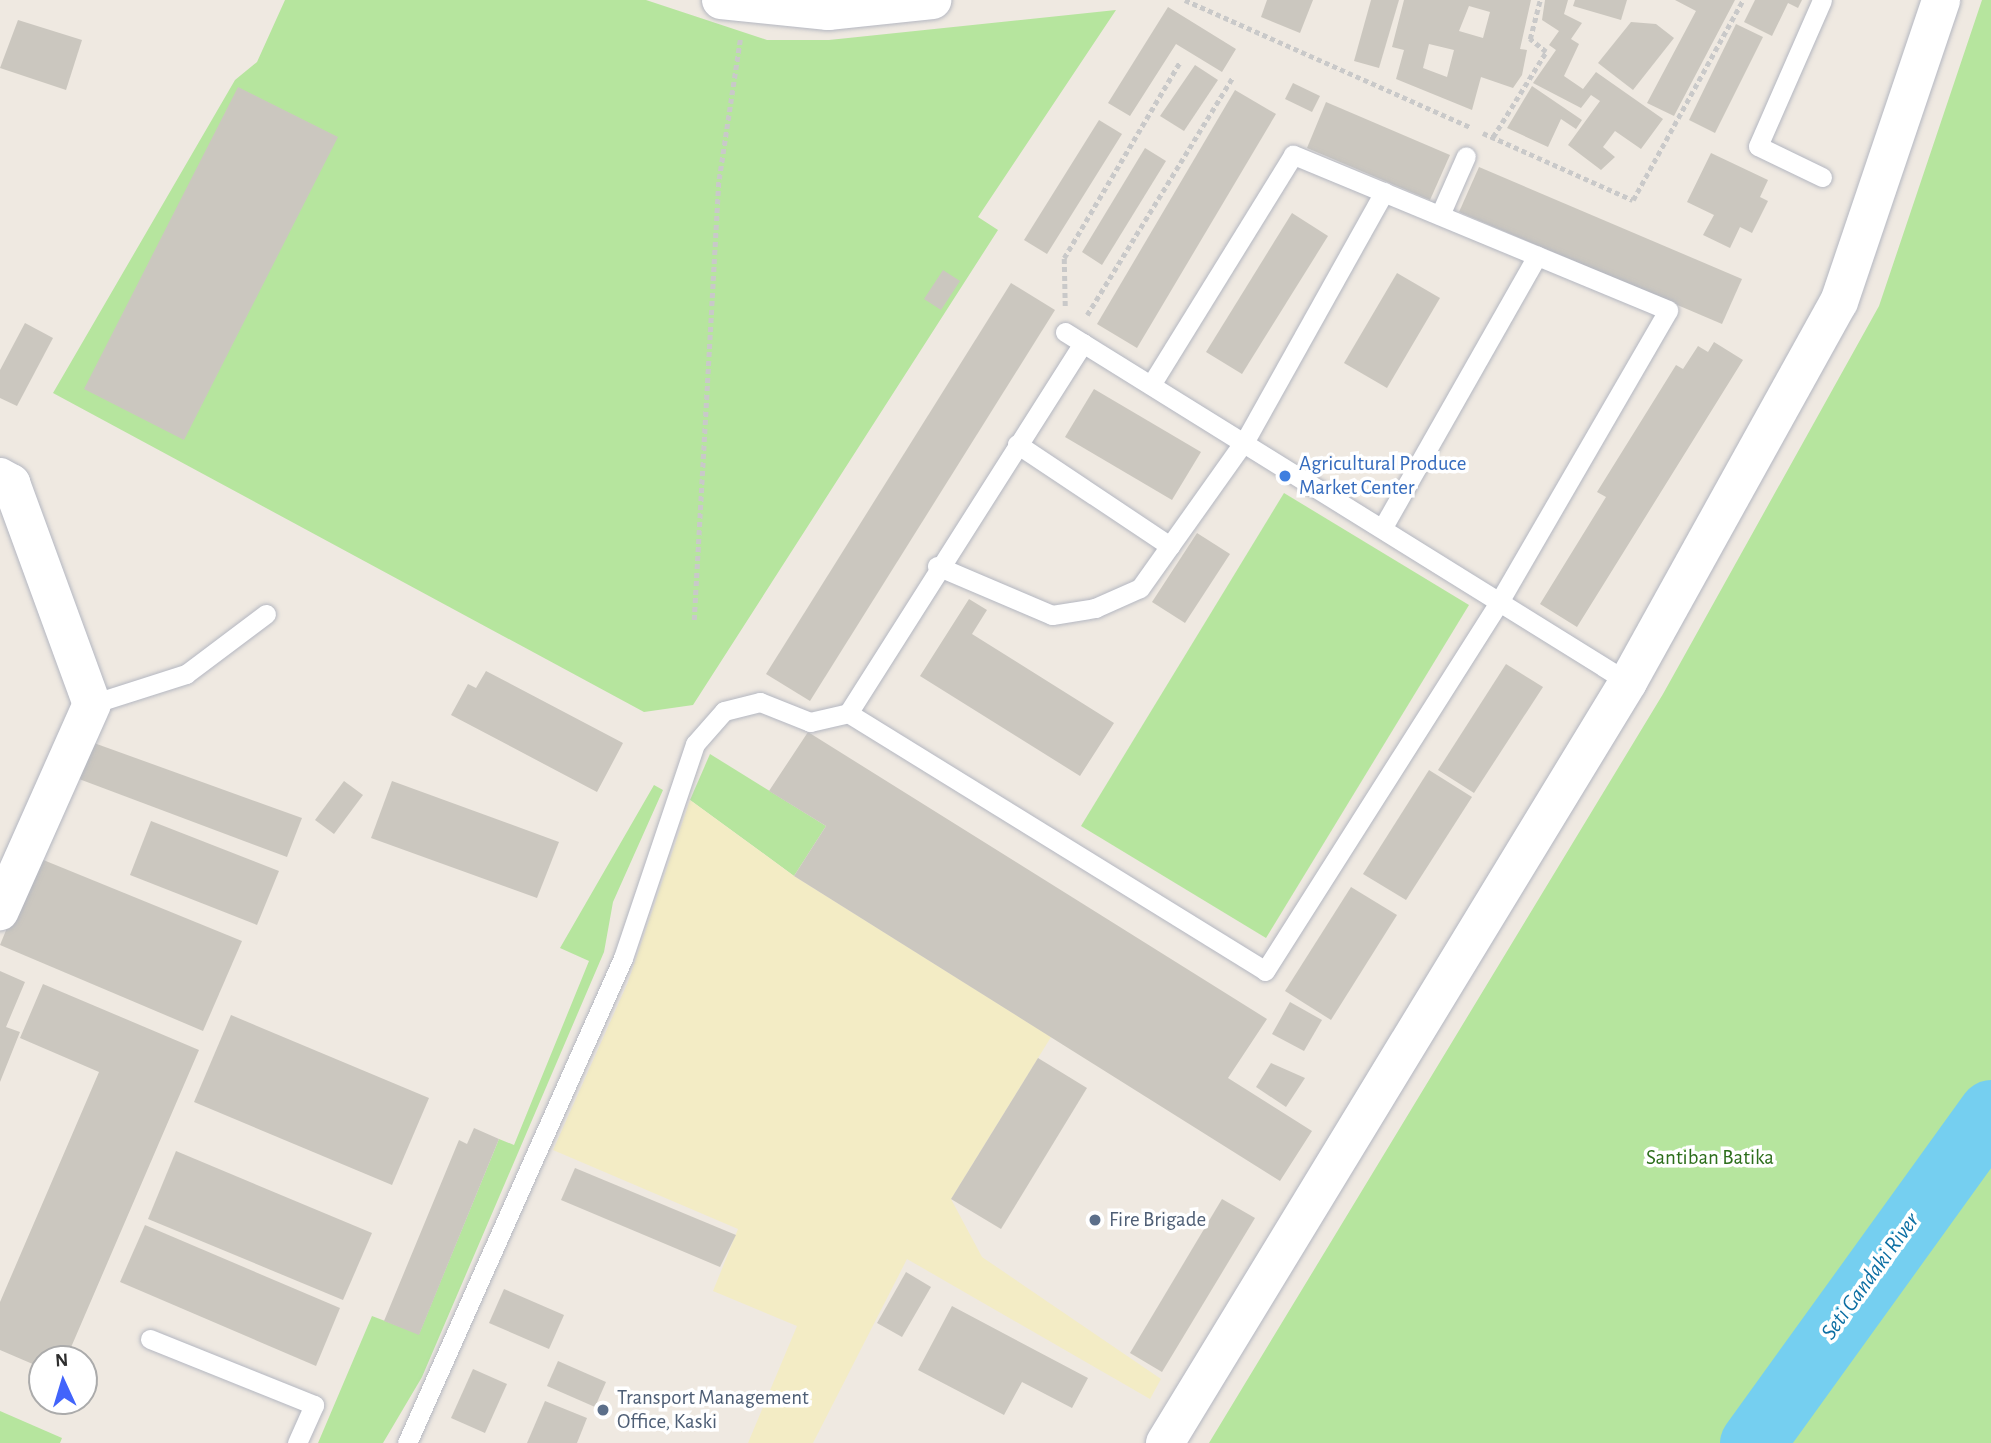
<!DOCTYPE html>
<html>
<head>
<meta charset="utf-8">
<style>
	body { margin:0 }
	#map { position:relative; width:1991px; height:1443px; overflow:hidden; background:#efe9e1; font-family:"Alegreya Sans",sans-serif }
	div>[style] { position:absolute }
	.green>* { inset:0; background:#b6e59e }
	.sand>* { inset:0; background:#f3ecc5 }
	.river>* { height:65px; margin:-32.5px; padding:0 32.5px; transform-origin:32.5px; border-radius:32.5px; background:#75cff0 }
	.building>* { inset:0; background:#cbc7bf }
	.path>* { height:4.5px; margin-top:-2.25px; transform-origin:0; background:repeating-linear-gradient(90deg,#c9c9c9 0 5px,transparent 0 8.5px) }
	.roads { filter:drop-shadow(0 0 2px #b4b7c1) drop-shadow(0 0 2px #b4b7c1) }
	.lane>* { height:19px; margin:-9.5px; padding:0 9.5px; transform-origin:9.5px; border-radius:9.5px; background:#fff }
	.street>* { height:38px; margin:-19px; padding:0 19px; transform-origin:19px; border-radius:19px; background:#fff }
	.dots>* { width:19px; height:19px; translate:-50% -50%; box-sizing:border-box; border:4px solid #fff; border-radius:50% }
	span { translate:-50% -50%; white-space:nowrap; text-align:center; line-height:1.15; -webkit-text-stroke:7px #fff; paint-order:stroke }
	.shop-label { font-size:21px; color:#366cbe }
	.left { translate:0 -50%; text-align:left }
	.park-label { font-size:21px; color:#2c6e1b }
	.service-label { font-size:21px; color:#4e5e75 }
	.water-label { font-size:23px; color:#0d6fa3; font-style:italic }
	.north { position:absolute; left:28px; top:1345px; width:70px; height:70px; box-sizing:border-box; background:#fff; border:2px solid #ababab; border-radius:50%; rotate:356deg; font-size:19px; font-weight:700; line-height:28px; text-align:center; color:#2e2e2e }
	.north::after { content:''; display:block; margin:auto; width:24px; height:32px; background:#4264fb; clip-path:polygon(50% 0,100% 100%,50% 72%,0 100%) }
</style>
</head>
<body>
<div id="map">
	<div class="green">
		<i style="clip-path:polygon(285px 0,646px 0,767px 40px,829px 40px,1116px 10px,978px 217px,998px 230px,693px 705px,644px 712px,53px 393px,235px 80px,257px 62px)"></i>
		<i style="clip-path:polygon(1982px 0,1991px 0,1991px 1443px,1209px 1443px,1663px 694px,1879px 306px)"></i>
		<i style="clip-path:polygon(1284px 493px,1469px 605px,1266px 938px,1081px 826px)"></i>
		<i style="clip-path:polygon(710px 754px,826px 826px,794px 876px,690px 800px)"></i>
		<i style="clip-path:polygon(654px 785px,663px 790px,613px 902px,604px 952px,422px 1377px,383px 1443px,318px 1443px,372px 1316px,419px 1334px,499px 1139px,514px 1145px,589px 961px,560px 948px)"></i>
		<i style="clip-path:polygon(0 1411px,62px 1438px,60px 1443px,0 1443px)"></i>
	</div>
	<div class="sand">
		<i style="clip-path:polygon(690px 800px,794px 876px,1051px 1037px,951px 1199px,982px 1257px,1161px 1379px,1150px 1399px,907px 1259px,813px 1443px,748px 1443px,797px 1326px,713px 1291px,738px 1229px,553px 1150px,628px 982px)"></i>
	</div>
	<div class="river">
		<i style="left:1752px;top:1443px;width:408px;rotate:-54.2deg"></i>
	</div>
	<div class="building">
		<i style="clip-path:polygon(1267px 0,1313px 0,1300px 33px,1261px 17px)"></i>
		<i style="clip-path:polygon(1371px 0,1399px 0,1379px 68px,1354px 61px)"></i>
		<i style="clip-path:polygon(evenodd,1404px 0,1531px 0,1520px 49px,1527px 50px,1522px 75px,1513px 88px,1481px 77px,1472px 110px,1396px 79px,1404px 50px,1392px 47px,1404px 0,1469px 6px,1490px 12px,1483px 38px,1459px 31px,1469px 6px,1404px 0,1429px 44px,1454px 50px,1447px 77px,1423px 68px,1429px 44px)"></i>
		<i style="clip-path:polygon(1545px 0,1568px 0,1564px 14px,1582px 23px,1571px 39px,1579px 44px,1564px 76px,1583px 89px,1596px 72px,1663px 119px,1641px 149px,1615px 131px,1603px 147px,1615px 157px,1601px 170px,1568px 145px,1600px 101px,1591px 95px,1581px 108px,1533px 83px,1556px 50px,1549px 45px,1559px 31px,1542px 20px)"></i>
		<i style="clip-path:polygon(1575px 0,1627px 0,1621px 20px,1573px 6px)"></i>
		<i style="clip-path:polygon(1675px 0,1735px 0,1674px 116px,1647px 103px,1696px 11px)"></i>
		<i style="clip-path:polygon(1755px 0,1802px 0,1798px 8px,1788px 3px,1772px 36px,1744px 22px)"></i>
		<i style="clip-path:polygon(1168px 7px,1236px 49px,1222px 72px,1176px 44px,1130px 116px,1108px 103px)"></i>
		<i style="clip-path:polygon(18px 20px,82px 40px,66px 90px,0 68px)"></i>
		<i style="clip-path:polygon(1631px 22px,1656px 24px,1674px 38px,1633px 90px,1598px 63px)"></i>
		<i style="clip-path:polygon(1736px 24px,1763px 37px,1715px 133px,1689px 120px)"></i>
		<i style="clip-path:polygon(1195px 65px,1218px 80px,1184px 131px,1160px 116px)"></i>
		<i style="clip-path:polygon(1293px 83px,1320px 96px,1312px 112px,1285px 99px)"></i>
		<i style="clip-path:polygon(1532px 86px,1582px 120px,1576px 129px,1561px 119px,1548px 147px,1507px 128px)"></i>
		<i style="clip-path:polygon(238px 87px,338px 137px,184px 440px,84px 389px)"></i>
		<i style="clip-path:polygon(1235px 90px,1276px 114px,1137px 348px,1097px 324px)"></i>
		<i style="clip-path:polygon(1326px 102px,1450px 155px,1430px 200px,1307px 148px)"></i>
		<i style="clip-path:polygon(1099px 120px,1122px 134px,1047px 254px,1024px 240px)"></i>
		<i style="clip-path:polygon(1145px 148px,1166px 161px,1102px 265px,1082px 252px)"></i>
		<i style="clip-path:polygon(1711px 153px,1768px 180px,1760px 197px,1768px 201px,1752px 233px,1740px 227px,1730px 248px,1703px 235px,1714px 215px,1687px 202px)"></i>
		<i style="clip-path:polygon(1479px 167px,1742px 279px,1722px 324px,1459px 212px)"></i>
		<i style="clip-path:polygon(1292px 213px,1328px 236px,1242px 374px,1206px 352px)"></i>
		<i style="clip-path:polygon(943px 270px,960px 281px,941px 310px,924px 299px)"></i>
		<i style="clip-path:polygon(1397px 273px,1440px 298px,1387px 388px,1344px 363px)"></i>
		<i style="clip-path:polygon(1011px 283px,1055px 310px,810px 701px,766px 674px)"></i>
		<i style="clip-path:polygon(25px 323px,53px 338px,17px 406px,0 398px,0 370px)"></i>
		<i style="clip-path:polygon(1714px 342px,1743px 360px,1577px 627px,1540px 604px,1606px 497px,1597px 492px,1676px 365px,1683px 369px,1698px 346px,1708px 352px)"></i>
		<i style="clip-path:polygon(1094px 389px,1201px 452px,1172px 500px,1065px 437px)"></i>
		<i style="clip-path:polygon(1197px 533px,1230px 554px,1185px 623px,1152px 602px)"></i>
		<i style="clip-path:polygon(969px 599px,987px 610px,972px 634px,1114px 723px,1080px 776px,920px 676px)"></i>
		<i style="clip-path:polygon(1506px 664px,1543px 687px,1474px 793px,1438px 770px)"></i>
		<i style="clip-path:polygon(486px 671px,623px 743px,597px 792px,451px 715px,468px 684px,476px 688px)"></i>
		<i style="clip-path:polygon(808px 732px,1267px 1019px,1228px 1078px,1312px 1131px,1280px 1181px,794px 876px,826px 826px,769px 791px)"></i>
		<i style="clip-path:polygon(94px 743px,302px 818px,287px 857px,79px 779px)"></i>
		<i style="clip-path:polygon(1429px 770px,1472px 797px,1406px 900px,1363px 874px)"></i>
		<i style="clip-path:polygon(344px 781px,363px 795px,334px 834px,315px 820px)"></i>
		<i style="clip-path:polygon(392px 781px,559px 842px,537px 898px,371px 838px)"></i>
		<i style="clip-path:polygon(151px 821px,279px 871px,257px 925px,130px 875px)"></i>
		<i style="clip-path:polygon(36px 857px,242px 941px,203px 1031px,0 945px)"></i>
		<i style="clip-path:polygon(1351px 887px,1397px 915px,1331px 1020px,1285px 991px)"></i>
		<i style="clip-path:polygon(0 971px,25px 982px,6px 1027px,20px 1032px,0 1082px)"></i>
		<i style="clip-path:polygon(43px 984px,199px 1050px,66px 1359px,42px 1359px,42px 1368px,0 1350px,0 1302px,99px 1072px,20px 1038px)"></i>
		<i style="clip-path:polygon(1290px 1002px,1322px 1020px,1304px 1051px,1272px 1034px)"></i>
		<i style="clip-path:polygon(231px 1015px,429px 1098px,392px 1185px,194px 1102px)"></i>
		<i style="clip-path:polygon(1038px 1058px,1087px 1088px,1001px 1229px,951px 1199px)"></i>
		<i style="clip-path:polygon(1271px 1063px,1305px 1078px,1286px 1107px,1256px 1087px)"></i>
		<i style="clip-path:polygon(474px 1128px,499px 1139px,419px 1335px,384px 1321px,459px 1140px,467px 1144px)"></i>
		<i style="clip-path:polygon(176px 1151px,372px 1233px,343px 1300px,148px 1219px)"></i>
		<i style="clip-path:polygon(575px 1168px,736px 1235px,720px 1267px,561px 1200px)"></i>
		<i style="clip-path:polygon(1222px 1199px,1255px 1218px,1162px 1372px,1130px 1353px)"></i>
		<i style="clip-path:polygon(145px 1225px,340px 1308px,316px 1366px,120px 1282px)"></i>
		<i style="clip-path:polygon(906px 1272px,931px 1287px,902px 1337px,877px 1323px)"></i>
		<i style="clip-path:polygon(504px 1289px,564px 1315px,549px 1349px,489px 1323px)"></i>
		<i style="clip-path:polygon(952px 1306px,1088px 1378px,1072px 1408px,1022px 1382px,1004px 1415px,918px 1370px)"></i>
		<i style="clip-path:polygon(558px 1361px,606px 1382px,595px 1407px,547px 1386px)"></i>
		<i style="clip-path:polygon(473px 1369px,507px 1384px,485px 1433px,451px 1418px)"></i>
		<i style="clip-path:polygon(545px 1401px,587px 1418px,577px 1443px,527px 1443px)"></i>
	</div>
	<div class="path">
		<i style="left:1185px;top:0;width:314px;rotate:24deg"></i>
		<i style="left:1483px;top:133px;width:164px;rotate:24.1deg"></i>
		<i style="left:1633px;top:200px;width:228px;rotate:-61.2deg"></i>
		<i style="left:1493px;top:137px;width:100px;rotate:-58.1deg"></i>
		<i style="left:1546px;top:52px;width:21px;rotate:-141deg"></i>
		<i style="left:1530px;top:39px;width:40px;rotate:-75.6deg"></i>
		<i style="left:1065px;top:306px;width:48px;rotate:-91.2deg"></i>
		<i style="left:1064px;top:258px;width:228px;rotate:-59.4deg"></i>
		<i style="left:1087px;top:315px;width:279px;rotate:-58.5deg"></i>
		<i style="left:694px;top:620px;width:442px;rotate:-86.8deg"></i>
		<i style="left:719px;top:179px;width:141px;rotate:-81.4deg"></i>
	</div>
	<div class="roads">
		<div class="lane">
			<i style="left:1822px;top:177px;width:71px;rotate:-154.2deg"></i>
			<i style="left:1758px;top:146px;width:159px;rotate:-66.3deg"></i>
			<i style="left:1440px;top:215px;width:64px;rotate:-66.2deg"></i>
			<i style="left:1065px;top:332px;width:663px;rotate:31.87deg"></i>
			<i style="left:1083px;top:343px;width:438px;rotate:122.4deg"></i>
			<i style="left:848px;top:713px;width:490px;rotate:31.7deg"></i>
			<i style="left:1265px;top:971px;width:437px;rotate:-57.6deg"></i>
			<i style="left:1499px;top:602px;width:337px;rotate:-59.9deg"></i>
			<i style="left:1668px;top:310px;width:406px;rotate:-157.5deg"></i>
			<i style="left:1293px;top:155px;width:270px;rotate:121.7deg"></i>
			<i style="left:1017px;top:444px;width:184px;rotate:33.7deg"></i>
			<i style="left:1383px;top:527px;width:312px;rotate:-60.4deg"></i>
			<i style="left:937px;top:566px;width:125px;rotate:23.1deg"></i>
			<i style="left:1052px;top:615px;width:44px;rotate:-9.2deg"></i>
			<i style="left:1095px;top:608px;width:49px;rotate:-24deg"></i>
			<i style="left:1140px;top:588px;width:183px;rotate:-54.6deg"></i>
			<i style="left:1246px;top:439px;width:283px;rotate:-60.8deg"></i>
			<i style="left:92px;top:704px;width:99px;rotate:-17.7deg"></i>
			<i style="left:186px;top:674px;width:100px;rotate:-36.9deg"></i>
			<i style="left:150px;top:1339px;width:177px;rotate:21.9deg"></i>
			<i style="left:314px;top:1405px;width:42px;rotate:114.1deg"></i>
			<i style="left:407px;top:1443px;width:531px;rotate:-65.99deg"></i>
			<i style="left:623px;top:958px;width:226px;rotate:-71.4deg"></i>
			<i style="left:695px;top:744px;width:44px;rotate:-48.7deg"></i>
			<i style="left:724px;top:711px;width:37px;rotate:-14deg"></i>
			<i style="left:760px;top:702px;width:54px;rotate:21.8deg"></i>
			<i style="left:810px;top:722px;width:39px;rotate:-13deg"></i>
		</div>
		<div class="street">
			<i style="left:721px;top:0;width:108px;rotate:5.9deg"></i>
			<i style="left:828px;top:11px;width:105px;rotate:-6deg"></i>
			<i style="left:0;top:477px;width:13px;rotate:29deg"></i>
			<i style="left:11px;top:483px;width:235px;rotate:69.9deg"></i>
			<i style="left:92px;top:704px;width:227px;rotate:114deg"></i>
			<i style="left:1165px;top:1443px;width:891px;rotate:-58.68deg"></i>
			<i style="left:1628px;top:682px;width:435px;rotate:-61deg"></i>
			<i style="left:1839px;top:302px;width:319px;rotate:-71.3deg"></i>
		</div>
	</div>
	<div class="dots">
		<i style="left:1285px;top:476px;background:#3f7fe0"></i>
		<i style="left:1095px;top:1220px;background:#5c6f8a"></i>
		<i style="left:603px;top:1410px;background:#5c6f8a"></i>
	</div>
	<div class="shop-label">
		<span class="left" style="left:1299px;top:476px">Agricultural Produce<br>Market Center</span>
	</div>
	<div class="park-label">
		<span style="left:1710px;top:1158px">Santiban Batika</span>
	</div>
	<div class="service-label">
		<span class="left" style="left:1109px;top:1220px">Fire Brigade</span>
		<span class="left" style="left:617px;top:1410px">Transport Management<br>Office, Kaski</span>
	</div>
	<div class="water-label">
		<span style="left:1871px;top:1277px;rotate:-54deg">Seti Gandaki River</span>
	</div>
	<div class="north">N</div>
</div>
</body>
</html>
